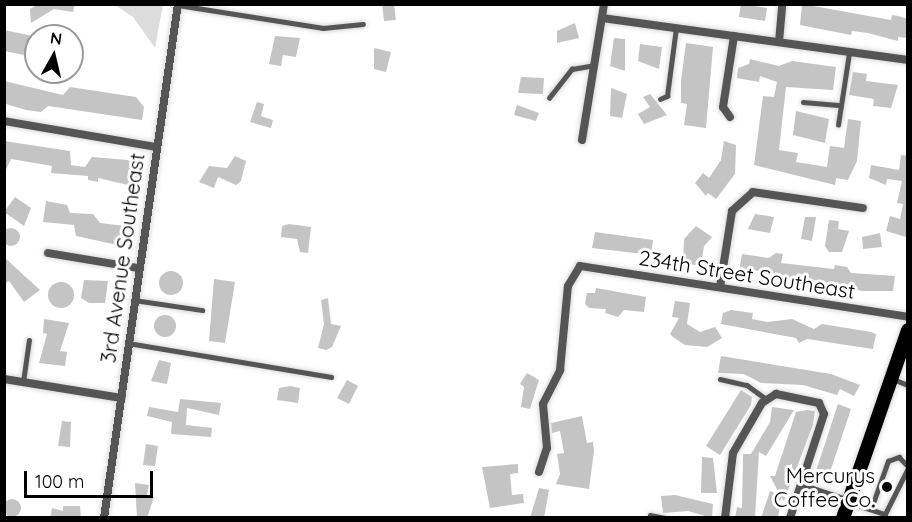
<!DOCTYPE html>
<html>
<head>
<meta charset="utf-8">
<style>
	body { margin:0 }
	#map { position:relative; width:912px; height:522px; overflow:hidden; background:#fff; font-family:Quicksand,sans-serif }
	div>[style] { position:absolute }
	.green>* { inset:0; background:#dcdcdc }
	.building>* { inset:0; background:#c4c4c4 }
	.round { border-radius:50% }
	.roads { filter:drop-shadow(0 0 2px #dbdbdb) drop-shadow(0 0 2px #dbdbdb) }
	.service>* { height:4.5px; margin:-2.25px; padding:0 2.25px; transform-origin:2.25px; border-radius:2.25px; background:#555 }
	.minor>* { height:8px; margin:-4px; padding:0 4px; transform-origin:4px; border-radius:4px; background:#555 }
	.primary>* { height:14px; margin:-7px; padding:0 7px; transform-origin:7px; border-radius:7px; background:#000 }
	.dots>* { width:16px; height:16px; translate:-50% -50%; box-sizing:border-box; border:3px solid #fff; border-radius:50% }
	span { translate:-50% -50%; white-space:nowrap; text-align:center; line-height:1.15; -webkit-text-stroke:6px #fff; paint-order:stroke }
	.street-label { font-size:21px; color:#000 }
	.poi-label { font-size:21px; color:#000 }
	.right { translate:-100% -50%; text-align:right }
	.frame { position:absolute; inset:0; border:6px solid #000; pointer-events:none }
	.north { position:absolute; left:24px; top:24px; width:60px; height:60px; box-sizing:border-box; background:#fff; border:2px solid #999; border-radius:50%; rotate:8deg; font-size:16px; font-weight:700; line-height:24px; text-align:center; color:#000 }
	.north::after { content:''; display:block; margin:auto; width:21px; height:27px; background:#000; clip-path:polygon(50% 0,100% 100%,50% 72%,0 100%) }
	.scale { position:absolute; left:24px; top:471px; width:129px; height:27px; box-sizing:border-box; border:3px solid #000; border-top:0; padding-left:8px; font-size:18px; line-height:21px; white-space:nowrap; color:#000; -webkit-text-stroke:4px #fff; paint-order:stroke }
</style>
</head>
<body>
<div id="map">
	<div class="green">
		<i style="clip-path:polygon(115px 5px,163px 5px,155px 48px,133px 17px)"></i>
	</div>
	<div class="building">
		<i style="clip-path:polygon(38px 4px,75px 4px,73px 12px,54px 9px,31px 23px,30px 9px)"></i>
		<i style="clip-path:polygon(382px 4px,394px 4px,396px 20px,384px 21px)"></i>
		<i style="clip-path:polygon(741px 4px,767px 8px,765px 21px,739px 17px)"></i>
		<i style="clip-path:polygon(802px 4px,891px 20px,892px 15px,898px 16px,908px 19px,908px 38px,898px 37px,898px 41px,868px 33px,852px 31px,851px 35px,800px 25px)"></i>
		<i style="clip-path:polygon(575px 23px,579px 38px,557px 43px,557px 31px)"></i>
		<i style="clip-path:polygon(4px 30px,33px 36px,29px 56px,4px 51px)"></i>
		<i style="clip-path:polygon(275px 36px,300px 38px,296px 57px,283px 55px,281px 66px,269px 64px)"></i>
		<i style="clip-path:polygon(614px 38px,625px 39px,625px 71px,610px 66px)"></i>
		<i style="clip-path:polygon(686px 43px,713px 47px,706px 128px,684px 125px,687px 104px,681px 103px,681px 81px)"></i>
		<i style="clip-path:polygon(640px 44px,662px 47px,659px 69px,638px 61px)"></i>
		<i style="clip-path:polygon(374px 48px,391px 52px,386px 72px,374px 69px)"></i>
		<i style="clip-path:polygon(750px 59px,779px 66px,792px 61px,836px 67px,833px 90px,786px 87px,779px 150px,798px 153px,796px 162px,827px 167px,830px 146px,844px 148px,848px 119px,861px 121px,857px 161px,848px 180px,836px 178px,835px 185px,754px 165px,763px 96px,774px 97px,777px 82px,760px 76px,759px 82px,737px 78px,738px 68px,749px 64px)"></i>
		<i style="clip-path:polygon(853px 72px,867px 74px,866px 81px,898px 85px,891px 108px,873px 106px,874px 99px,849px 95px)"></i>
		<i style="clip-path:polygon(521px 77px,544px 78px,543px 94px,518px 93px)"></i>
		<i style="clip-path:polygon(4px 81px,63px 95px,70px 87px,136px 97px,144px 107px,142px 120px,48px 106px,41px 112px,26px 110px,6px 104px)"></i>
		<i style="clip-path:polygon(611px 88px,627px 94px,622px 118px,610px 116px)"></i>
		<i style="clip-path:polygon(650px 94px,667px 115px,644px 124px,638px 114px,650px 107px,643px 97px)"></i>
		<i style="clip-path:polygon(257px 102px,264px 104px,261px 116px,273px 120px,271px 128px,250px 122px)"></i>
		<i style="clip-path:polygon(517px 105px,539px 113px,536px 121px,514px 115px)"></i>
		<i style="clip-path:polygon(796px 111px,829px 119px,825px 143px,793px 135px)"></i>
		<i style="clip-path:polygon(4px 141px,70px 151px,71px 165px,85px 167px,92px 157px,128px 160px,138px 169px,137px 178px,128px 185px,98px 178px,98px 182px,88px 180px,88px 176px,51px 173px,52px 166px,11px 159px,4px 174px)"></i>
		<i style="clip-path:polygon(724px 141px,736px 145px,735px 174px,716px 199px,708px 193px,706px 196px,695px 183px,703px 173px,709px 178px,721px 160px)"></i>
		<i style="clip-path:polygon(901px 155px,908px 156px,906px 237px,886px 231px,890px 216px,900px 219px,903px 204px,897px 203px,902px 181px,887px 179px,886px 185px,869px 178px,871px 165px,899px 170px)"></i>
		<i style="clip-path:polygon(235px 156px,246px 161px,241px 181px,236px 185px,218px 177px,214px 188px,199px 182px,209px 166px,227px 168px)"></i>
		<i style="clip-path:polygon(15px 197px,31px 208px,24px 226px,4px 212px)"></i>
		<i style="clip-path:polygon(46px 201px,67px 205px,70px 213px,93px 214px,100px 223px,125px 226px,122px 246px,76px 236px,74px 225px,43px 222px)"></i>
		<i style="clip-path:polygon(755px 214px,774px 217px,770px 233px,748px 229px)"></i>
		<i style="clip-path:polygon(805px 217px,816px 217px,812px 241px,801px 239px)"></i>
		<i style="clip-path:polygon(829px 220px,839px 221px,838px 229px,849px 231px,842px 252px,829px 252px,825px 246px)"></i>
		<i style="clip-path:polygon(289px 224px,311px 227px,308px 253px,300px 252px,297px 239px,281px 237px,282px 226px)"></i>
		<i style="clip-path:polygon(696px 226px,712px 237px,704px 246px,701px 266px,683px 263px,684px 239px)"></i>
		<i class="round" style="left:2px;top:228px;width:18px;height:18px"></i>
		<i style="clip-path:polygon(595px 232px,653px 240px,651px 255px,592px 248px)"></i>
		<i style="clip-path:polygon(880px 233px,882px 247px,863px 249px,862px 237px)"></i>
		<i style="clip-path:polygon(776px 253px,783px 254px,781px 263px,834px 269px,835px 265px,847px 267px,851px 273px,895px 276px,893px 291px,862px 291px,797px 276px,794px 280px,779px 278px,752px 269px,750px 274px,739px 272px,742px 254px,769px 258px)"></i>
		<i style="clip-path:polygon(4px 257px,40px 290px,24px 302px,9px 281px,4px 284px)"></i>
		<i class="round" style="left:159px;top:271px;width:24px;height:24px"></i>
		<i style="clip-path:polygon(214px 279px,235px 282px,225px 343px,209px 341px)"></i>
		<i style="clip-path:polygon(84px 280px,108px 281px,105px 303px,89px 303px,81px 298px)"></i>
		<i class="round" style="left:48px;top:282px;width:26px;height:26px"></i>
		<i style="clip-path:polygon(596px 288px,646px 297px,644px 312px,624px 310px,618px 317px,605px 313px,606px 309px,589px 308px,585px 304px,587px 293px,595px 293px)"></i>
		<i style="clip-path:polygon(328px 298px,331px 324px,341px 326px,332px 347px,326px 350px,318px 348px,324px 324px,321px 300px)"></i>
		<i style="clip-path:polygon(675px 301px,690px 303px,687px 324px,700px 332px,715px 327px,722px 338px,707px 347px,685px 345px,673px 337px,670px 334px,679px 318px,672px 317px)"></i>
		<i style="clip-path:polygon(731px 310px,753px 313px,752px 319px,768px 322px,792px 319px,814px 329px,822px 324px,871px 332px,876px 334px,873px 349px,807px 339px,799px 343px,796px 338px,721px 324px,723px 313px)"></i>
		<i class="round" style="left:154px;top:315px;width:22px;height:22px"></i>
		<i style="clip-path:polygon(44px 319px,69px 323px,60px 351px,67px 352px,65px 366px,39px 363px,47px 334px,43px 333px)"></i>
		<i style="clip-path:polygon(721px 356px,831px 374px,860px 385px,854px 396px,840px 389px,837px 395px,803px 385px,761px 383px,744px 374px,718px 373px)"></i>
		<i style="clip-path:polygon(159px 360px,171px 363px,167px 384px,151px 381px)"></i>
		<i style="clip-path:polygon(527px 373px,539px 380px,530px 409px,521px 407px,524px 387px,520px 384px)"></i>
		<i style="clip-path:polygon(347px 380px,358px 386px,349px 404px,337px 398px)"></i>
		<i style="clip-path:polygon(290px 386px,300px 388px,298px 403px,277px 400px,279px 388px)"></i>
		<i style="clip-path:polygon(741px 390px,752px 397px,751px 405px,720px 455px,706px 446px)"></i>
		<i style="clip-path:polygon(180px 399px,221px 403px,219px 415px,187px 408px,186px 425px,212px 428px,211px 437px,171px 434px,172px 422px,147px 416px,149px 407px,178px 412px)"></i>
		<i style="clip-path:polygon(838px 404px,851px 409px,827px 481px,814px 477px)"></i>
		<i style="clip-path:polygon(772px 407px,794px 410px,766px 456px,759px 452px,755px 518px,735px 518px,737px 507px,742px 508px,743px 454px,751px 454px,770px 422px)"></i>
		<i style="clip-path:polygon(807px 410px,815px 411px,813px 425px,784px 501px,781px 497px,778px 518px,761px 518px,770px 491px,780px 495px,770px 476px,775px 476px,796px 412px)"></i>
		<i style="clip-path:polygon(582px 416px,587px 443px,593px 442px,594px 451px,589px 489px,556px 484px,560px 474px,557px 454px,564px 453px,560px 431px,552px 433px,551px 423px)"></i>
		<i style="clip-path:polygon(62px 421px,71px 422px,70px 447px,58px 446px)"></i>
		<i style="clip-path:polygon(146px 444px,158px 446px,155px 466px,143px 465px)"></i>
		<i style="clip-path:polygon(702px 457px,713px 458px,717px 493px,701px 493px)"></i>
		<i style="clip-path:polygon(518px 464px,518px 473px,510px 474px,512px 495px,523px 494px,524px 503px,490px 508px,482px 467px)"></i>
		<i style="clip-path:polygon(135px 483px,149px 485px,147px 495px,154px 497px,147px 518px,137px 518px)"></i>
		<i style="clip-path:polygon(539px 488px,549px 490px,544px 518px,530px 518px)"></i>
		<i style="clip-path:polygon(675px 495px,713px 504px,712px 518px,688px 511px,663px 513px,661px 496px)"></i>
		<i class="round" style="left:3px;top:499px;width:18px;height:18px"></i>
		<i style="clip-path:polygon(63px 506px,80px 506px,81px 518px,50px 518px,52px 508px,63px 511px)"></i>
	</div>
	<div class="roads">
		<div class="service">
			<i style="left:178px;top:5px;width:147px;rotate:9deg"></i>
			<i style="left:323px;top:28px;width:40px;rotate:-5.7deg"></i>
			<i style="left:549px;top:98px;width:37px;rotate:-52deg"></i>
			<i style="left:572px;top:69px;width:23px;rotate:-10deg"></i>
			<i style="left:660px;top:99px;width:8px;rotate:-23deg"></i>
			<i style="left:667px;top:96px;width:69px;rotate:-82.5deg"></i>
			<i style="left:803px;top:102px;width:38px;rotate:5deg"></i>
			<i style="left:838px;top:125px;width:73px;rotate:-81.3deg"></i>
			<i style="left:134px;top:300px;width:69px;rotate:8.4deg"></i>
			<i style="left:128px;top:343px;width:206px;rotate:9.5deg"></i>
			<i style="left:720px;top:379px;width:28px;rotate:13deg"></i>
			<i style="left:747px;top:385px;width:24px;rotate:36deg"></i>
			<i style="left:893px;top:379px;width:16px;rotate:22deg"></i>
			<i style="left:23px;top:382px;width:42px;rotate:-81.9deg"></i>
			<i style="left:851px;top:503px;width:36px;rotate:18deg"></i>
			<i style="left:885px;top:514px;width:51px;rotate:-63.4deg"></i>
			<i style="left:871px;top:509px;width:51px;rotate:-70.5deg"></i>
			<i style="left:888px;top:461px;width:12px;rotate:-20deg"></i>
			<i style="left:899px;top:457px;width:13px;rotate:45deg"></i>
			<i style="left:650px;top:515px;width:15px;rotate:11deg"></i>
		</div>
		<div class="minor">
			<i style="left:602px;top:18px;width:309px;rotate:7.8deg"></i>
			<i style="left:779px;top:42px;width:38px;rotate:-85deg"></i>
			<i style="left:730px;top:117px;width:12px;rotate:-125deg"></i>
			<i style="left:723px;top:107px;width:72px;rotate:-81.2deg"></i>
			<i style="left:4px;top:121px;width:154px;rotate:9.7deg"></i>
			<i style="left:582px;top:140px;width:138px;rotate:-80.8deg"></i>
			<i style="left:48px;top:253px;width:91px;rotate:9.5deg"></i>
			<i style="left:720px;top:287px;width:77px;rotate:-81deg"></i>
			<i style="left:732px;top:211px;width:28px;rotate:-42deg"></i>
			<i style="left:753px;top:192px;width:111px;rotate:8.3deg"></i>
			<i style="left:4px;top:379px;width:119px;rotate:9.2deg"></i>
			<i style="left:539px;top:472px;width:25px;rotate:-72deg"></i>
			<i style="left:547px;top:448px;width:44px;rotate:-95.2deg"></i>
			<i style="left:543px;top:404px;width:38px;rotate:-63deg"></i>
			<i style="left:560px;top:370px;width:84px;rotate:-84.6deg"></i>
			<i style="left:568px;top:286px;width:23px;rotate:-59deg"></i>
			<i style="left:580px;top:266px;width:332px;rotate:8.8deg"></i>
			<i style="left:801px;top:486px;width:51px;rotate:18.4deg"></i>
			<i style="left:104px;top:518px;width:519px;rotate:-81.81deg"></i>
			<i style="left:725px;top:518px;width:65px;rotate:-83deg"></i>
			<i style="left:733px;top:453px;width:58px;rotate:-59.9deg"></i>
			<i style="left:762px;top:403px;width:17px;rotate:-33deg"></i>
			<i style="left:776px;top:394px;width:44px;rotate:11.8deg"></i>
			<i style="left:819px;top:403px;width:12px;rotate:66deg"></i>
			<i style="left:824px;top:414px;width:109px;rotate:108.1deg"></i>
		</div>
		<div class="primary">
			<i style="left:843px;top:518px;width:199px;rotate:-70.9deg"></i>
		</div>
	</div>
	<div class="dots">
		<i style="left:887px;top:487px;background:#000"></i>
	</div>
	<div class="street-label">
		<span style="left:122px;top:258px;rotate:-82deg">3rd Avenue Southeast</span>
		<span style="left:747px;top:274px;rotate:9deg">234th Street Southeast</span>
	</div>
	<div class="poi-label">
		<span class="right" style="left:875px;top:487px">Mercurys<br>Coffee Co.</span>
	</div>
	<div class="frame"></div>
	<div class="north">N</div>
	<div class="scale">100 m</div>
</div>
</body>
</html>
